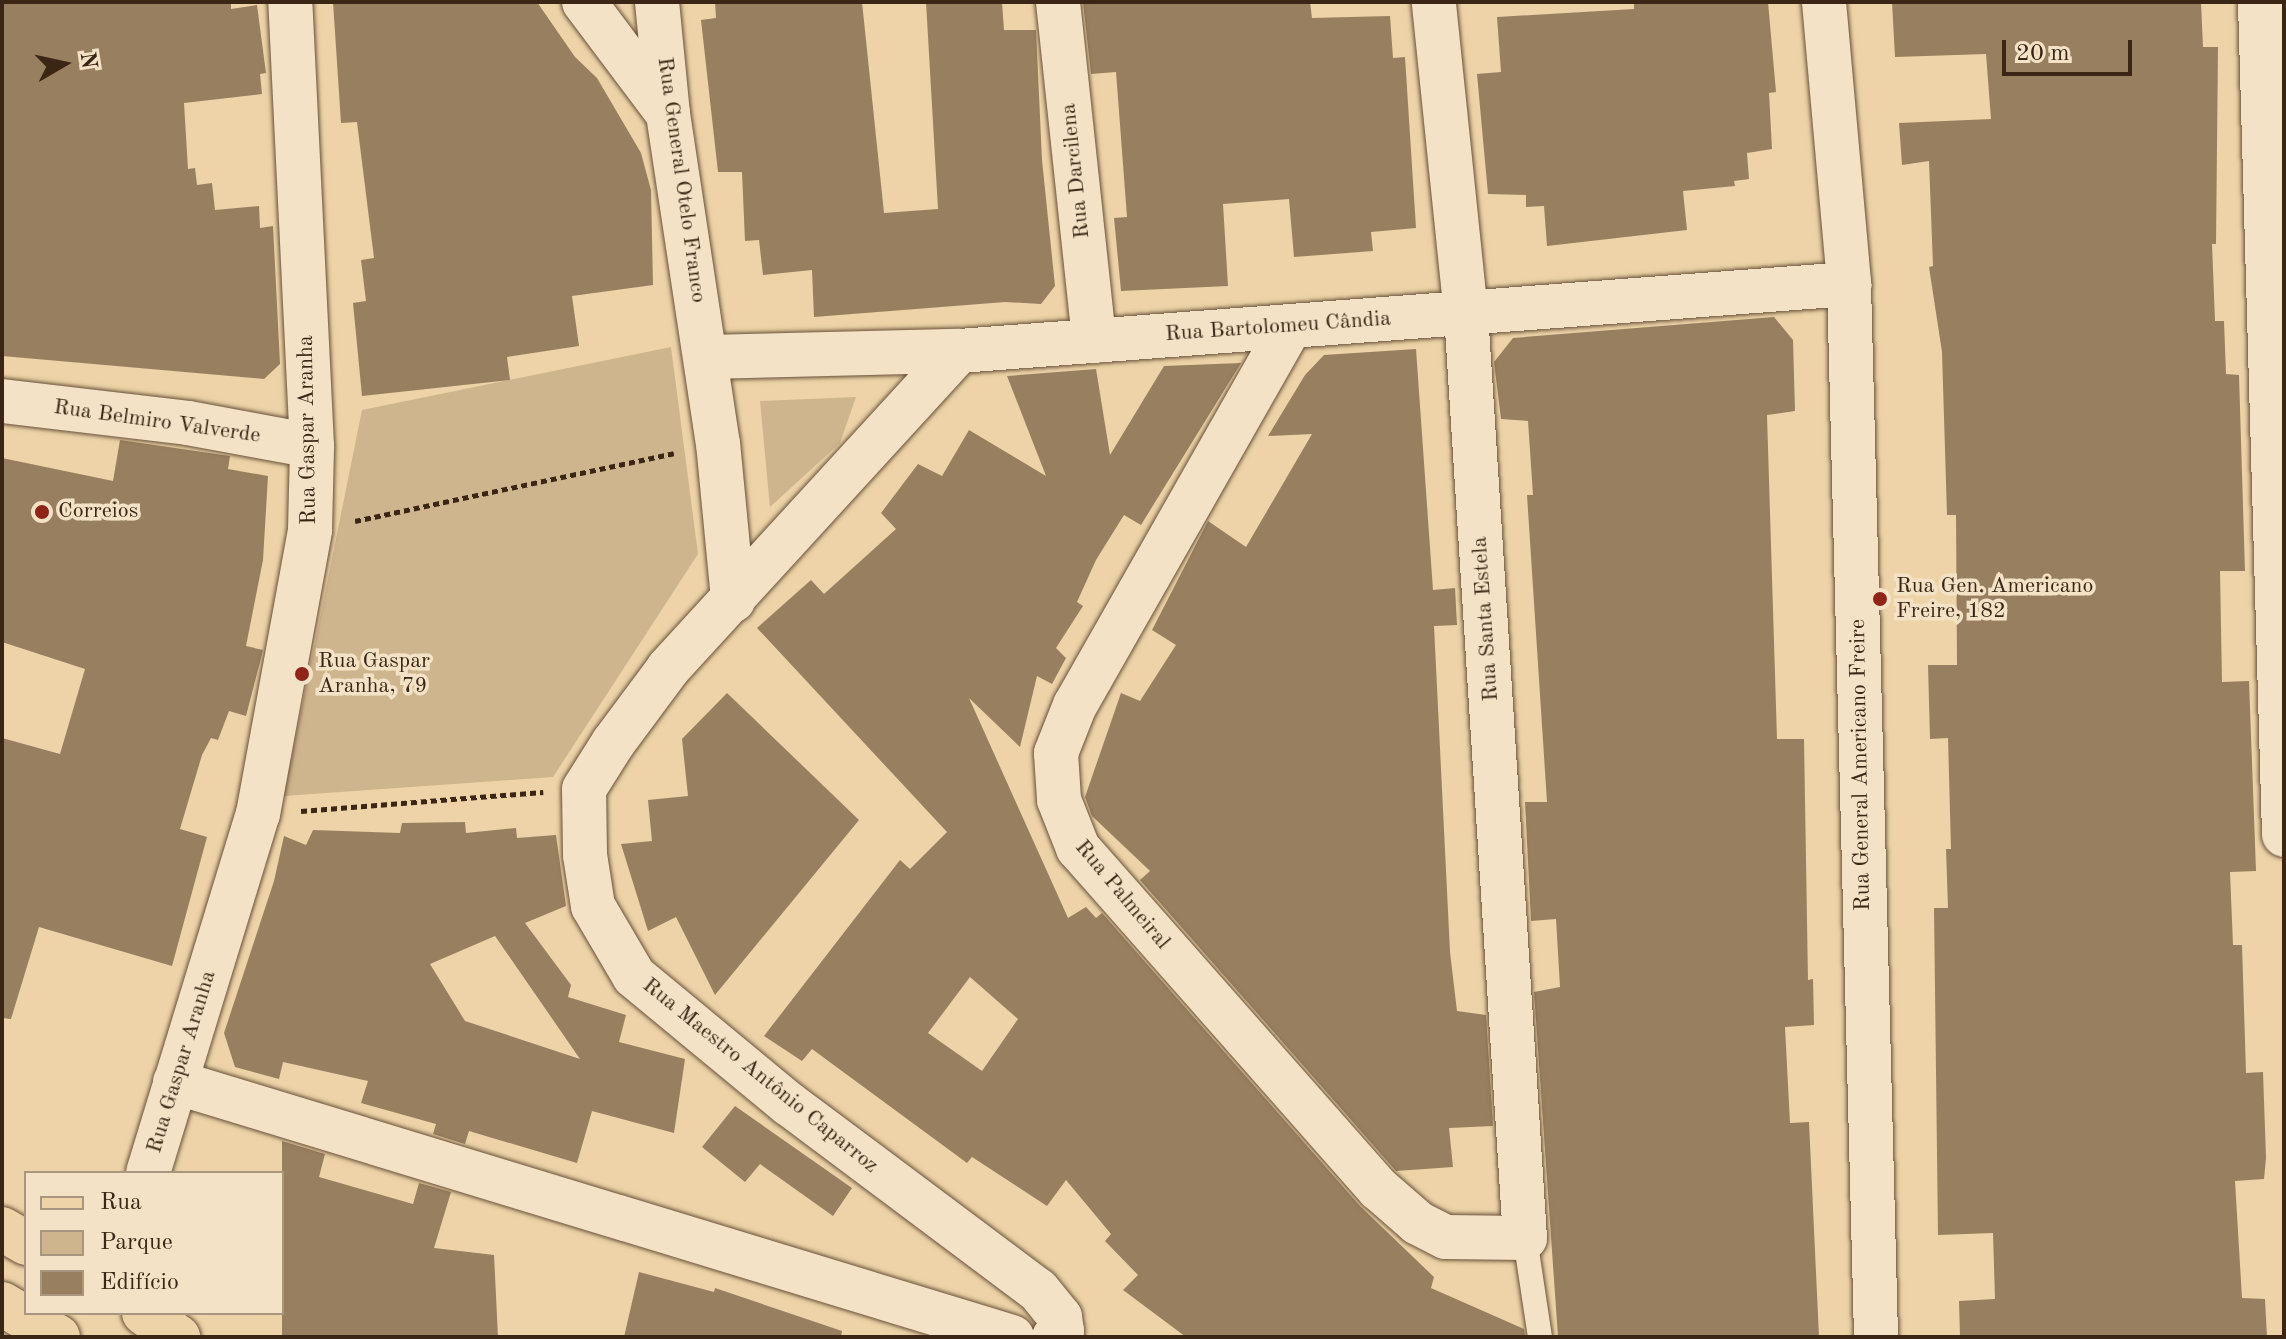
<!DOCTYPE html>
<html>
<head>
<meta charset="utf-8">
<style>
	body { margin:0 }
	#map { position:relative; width:2286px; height:1339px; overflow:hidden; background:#edd3a7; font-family:"Old Standard TT",serif }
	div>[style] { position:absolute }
	.green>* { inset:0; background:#cfb58e }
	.building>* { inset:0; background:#987f60 }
	.path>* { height:5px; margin-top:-2.5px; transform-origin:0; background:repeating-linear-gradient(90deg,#3b2514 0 6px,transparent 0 10px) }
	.roads { filter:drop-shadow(0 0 2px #685039) drop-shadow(0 0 2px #685039) }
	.lane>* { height:24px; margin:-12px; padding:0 12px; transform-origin:12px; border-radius:12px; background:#f3e2c6 }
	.street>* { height:44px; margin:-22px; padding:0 22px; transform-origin:22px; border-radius:22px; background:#f3e2c6 }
	.secondary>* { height:44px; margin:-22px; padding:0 22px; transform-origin:22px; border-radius:22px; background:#f3e2c6 }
	.primary>* { height:44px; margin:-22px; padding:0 22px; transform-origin:22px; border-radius:22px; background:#edd3a7 }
	.dots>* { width:22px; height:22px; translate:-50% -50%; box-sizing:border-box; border:4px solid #f3e2c6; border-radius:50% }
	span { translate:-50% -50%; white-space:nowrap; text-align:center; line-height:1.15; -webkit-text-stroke:7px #f3e2c6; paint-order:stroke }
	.street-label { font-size:22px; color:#3b2514 }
	.poi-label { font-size:22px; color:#3b2514 }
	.left { translate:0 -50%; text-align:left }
	.frame { position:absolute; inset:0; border:4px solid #3b2514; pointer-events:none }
	.legend { position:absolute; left:24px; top:1171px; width:260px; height:144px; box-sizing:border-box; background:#f3e2c6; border:2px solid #a9967f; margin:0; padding:10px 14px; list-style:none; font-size:24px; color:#3b2514 }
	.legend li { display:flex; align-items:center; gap:16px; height:40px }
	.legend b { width:40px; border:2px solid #a9967f }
	.north { position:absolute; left:24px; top:24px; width:80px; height:80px; -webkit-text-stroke:6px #f3e2c6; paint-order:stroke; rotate:81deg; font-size:22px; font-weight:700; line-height:32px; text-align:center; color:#3b2514 }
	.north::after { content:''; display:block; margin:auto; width:28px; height:36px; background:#3b2514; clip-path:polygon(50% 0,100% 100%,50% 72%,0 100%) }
	.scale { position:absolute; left:2002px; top:40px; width:130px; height:36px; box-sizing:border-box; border:4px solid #3b2514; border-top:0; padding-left:10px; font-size:24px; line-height:28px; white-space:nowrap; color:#3b2514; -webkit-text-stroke:6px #f3e2c6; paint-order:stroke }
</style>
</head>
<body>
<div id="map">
	<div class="green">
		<i style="clip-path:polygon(671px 347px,698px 554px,553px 777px,284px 796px,362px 410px)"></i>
		<i style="clip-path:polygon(856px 397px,840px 443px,770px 507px,760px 401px)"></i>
	</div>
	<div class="building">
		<i style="clip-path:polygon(2px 2px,231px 2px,231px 9px,257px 5px,266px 73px,260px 74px,262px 94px,184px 103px,188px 169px,195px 168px,197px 185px,212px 183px,215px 210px,259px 206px,260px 228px,273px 226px,280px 364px,264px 379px,2px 356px)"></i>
		<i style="clip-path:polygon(333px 2px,537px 2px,575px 57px,597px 78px,641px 153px,651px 190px,653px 285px,572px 296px,579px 346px,507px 357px,510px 380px,362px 396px,353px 303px,366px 301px,361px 260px,374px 258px,357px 122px,341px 123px)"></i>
		<i style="clip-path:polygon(715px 2px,862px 2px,884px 213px,938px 209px,926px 2px,1002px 2px,1004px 30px,1036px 30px,1042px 160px,1055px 286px,1041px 304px,1005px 302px,814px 317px,812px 270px,763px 275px,759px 240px,745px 241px,742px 172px,718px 172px,701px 20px,716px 18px)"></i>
		<i style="clip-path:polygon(1083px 2px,1310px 2px,1312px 18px,1390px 16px,1393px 58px,1405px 57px,1416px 228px,1371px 232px,1373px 251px,1294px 257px,1289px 199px,1223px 204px,1228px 286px,1121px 291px,1114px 218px,1127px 217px,1116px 72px,1091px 74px)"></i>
		<i style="clip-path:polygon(1634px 2px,1768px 2px,1776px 92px,1769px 93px,1772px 149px,1747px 153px,1749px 179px,1734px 181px,1735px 186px,1683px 191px,1687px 230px,1547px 246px,1544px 206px,1526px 207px,1526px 195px,1488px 194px,1477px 74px,1501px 72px,1497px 17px,1634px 9px)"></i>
		<i style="clip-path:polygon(1892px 2px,2201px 2px,2203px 47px,2218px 47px,2216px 244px,2212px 244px,2215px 321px,2224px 321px,2226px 374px,2239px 375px,2245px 571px,2220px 571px,2222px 682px,2249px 681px,2256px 871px,2230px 872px,2233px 945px,2242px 945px,2246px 1073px,2263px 1072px,2266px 1158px,2264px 1179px,2235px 1181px,2242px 1298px,2265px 1299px,2267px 1337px,1960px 1337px,1959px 1301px,1995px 1299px,1993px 1233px,1938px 1235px,1934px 908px,1948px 908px,1946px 849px,1951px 849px,1948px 738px,1930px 739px,1928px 665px,1957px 665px,1956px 515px,1947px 515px,1942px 352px,1929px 267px,1933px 266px,1929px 161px,1902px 165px,1899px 123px,1991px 119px,1986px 54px,1895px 57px)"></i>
		<i style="clip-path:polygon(1774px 317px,1793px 340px,1795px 411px,1767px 415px,1777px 739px,1804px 739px,1808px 980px,1813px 979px,1814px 1025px,1785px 1027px,1790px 1123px,1809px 1122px,1819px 1337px,1558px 1337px,1534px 992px,1560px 987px,1556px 919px,1531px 921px,1525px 802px,1547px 802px,1527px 495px,1533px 495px,1528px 421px,1501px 419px,1494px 362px,1513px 338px)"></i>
		<i style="clip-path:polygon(1416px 349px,1433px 590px,1455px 588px,1457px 625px,1434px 626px,1450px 952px,1457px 1011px,1486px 1015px,1493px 1126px,1449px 1128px,1453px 1167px,1396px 1171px,1140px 880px,1150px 871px,1092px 816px,1085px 797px,1121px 693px,1140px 701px,1176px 645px,1152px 630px,1208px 521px,1246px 547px,1312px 434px,1268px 436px,1305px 375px,1324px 355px)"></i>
		<i style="clip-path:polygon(evenodd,1241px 363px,1141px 525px,1124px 515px,1096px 560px,1077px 602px,1083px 606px,1056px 648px,1066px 658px,1052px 684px,1037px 676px,1020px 747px,969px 698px,1068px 918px,1086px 907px,1096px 918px,1102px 913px,1360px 1206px,1434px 1277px,1431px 1288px,1524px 1329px,1525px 1337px,1186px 1337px,1123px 1290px,1138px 1275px,1105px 1241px,1111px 1234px,1066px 1180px,1047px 1206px,972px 1157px,967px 1163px,812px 1049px,802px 1061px,764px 1036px,900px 860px,910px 869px,947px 832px,757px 628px,811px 580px,824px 594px,896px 529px,881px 513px,918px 464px,942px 476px,969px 430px,1046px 476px,1007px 376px,1096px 369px,1110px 455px,1164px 366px,1241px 363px,970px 977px,1018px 1019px,982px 1071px,928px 1033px,970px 977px)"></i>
		<i style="clip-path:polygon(120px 440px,230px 456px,228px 469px,268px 476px,263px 560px,246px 646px,263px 650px,260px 662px,246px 716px,229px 711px,218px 740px,211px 738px,202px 755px,180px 829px,207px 837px,172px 966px,39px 927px,11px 1019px,2px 1018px,2px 738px,60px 754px,85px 669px,2px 642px,2px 458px,113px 481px)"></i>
		<i style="clip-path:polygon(727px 693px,859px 820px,715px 995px,676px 917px,648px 931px,621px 844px,652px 841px,648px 800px,688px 796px,682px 739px)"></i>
		<i style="clip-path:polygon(evenodd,465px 822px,466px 833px,516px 828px,517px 838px,556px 835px,566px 906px,525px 923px,571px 985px,568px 997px,626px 1015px,619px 1042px,685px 1059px,674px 1133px,592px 1111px,577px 1163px,469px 1131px,465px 1144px,433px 1134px,436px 1124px,361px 1103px,368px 1081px,283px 1062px,279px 1079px,235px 1067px,224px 1033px,274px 881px,284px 836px,306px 845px,313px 830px,400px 833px,402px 823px,465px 822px,495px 936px,560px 1030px,580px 1059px,465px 1021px,430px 964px,495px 936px)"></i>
		<i style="clip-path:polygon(735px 1106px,852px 1188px,833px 1216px,760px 1164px,745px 1182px,702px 1147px)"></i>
		<i style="clip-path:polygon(282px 1141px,325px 1154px,319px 1177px,413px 1204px,419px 1183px,451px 1192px,434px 1248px,494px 1255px,498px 1337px,282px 1337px)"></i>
		<i style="clip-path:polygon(639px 1272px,714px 1292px,715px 1288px,842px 1331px,841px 1337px,624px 1337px)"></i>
	</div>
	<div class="path">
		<i style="left:355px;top:521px;width:326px;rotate:-12deg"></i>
		<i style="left:301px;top:811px;width:243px;rotate:-4.5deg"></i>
	</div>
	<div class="roads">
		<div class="lane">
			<i style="left:1525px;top:1238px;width:100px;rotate:81.4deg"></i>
		</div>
		<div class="street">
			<i style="left:584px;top:2px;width:140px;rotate:53.1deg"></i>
			<i style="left:657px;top:2px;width:113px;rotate:84.4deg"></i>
			<i style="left:668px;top:114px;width:333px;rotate:81.4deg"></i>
			<i style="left:718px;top:443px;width:158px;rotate:84.5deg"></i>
			<i style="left:1058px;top:2px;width:341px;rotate:83.9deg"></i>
			<i style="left:2260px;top:2px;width:833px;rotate:88.35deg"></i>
			<i style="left:1290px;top:327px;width:435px;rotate:119.6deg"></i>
			<i style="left:1075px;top:705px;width:52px;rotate:111.6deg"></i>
			<i style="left:1056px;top:753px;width:47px;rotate:86.3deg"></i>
			<i style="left:1059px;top:800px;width:52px;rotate:68.4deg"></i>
			<i style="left:1078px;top:848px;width:455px;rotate:48.6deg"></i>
			<i style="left:1379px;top:1189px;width:52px;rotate:41.1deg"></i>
			<i style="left:1418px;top:1223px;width:31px;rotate:27deg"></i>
			<i style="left:1446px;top:1237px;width:79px;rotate:0.7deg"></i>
			<i style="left:1525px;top:1238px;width:926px;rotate:-93.65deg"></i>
			<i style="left:1466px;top:314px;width:314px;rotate:-95.9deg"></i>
			<i style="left:959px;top:351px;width:431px;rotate:132.5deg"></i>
			<i style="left:668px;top:669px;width:92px;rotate:126.6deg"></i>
			<i style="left:613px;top:743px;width:54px;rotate:122.2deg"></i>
			<i style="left:584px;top:789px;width:66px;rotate:89.1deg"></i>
			<i style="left:585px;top:855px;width:52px;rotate:81.1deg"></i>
			<i style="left:593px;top:906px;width:81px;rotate:59.6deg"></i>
			<i style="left:634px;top:976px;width:201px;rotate:39.6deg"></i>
			<i style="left:789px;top:1104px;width:311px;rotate:36.8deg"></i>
			<i style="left:1038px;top:1290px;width:35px;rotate:51deg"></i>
			<i style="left:1060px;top:1317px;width:14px;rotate:82deg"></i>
			<i style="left:1062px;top:1331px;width:10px;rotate:143deg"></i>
			<i style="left:707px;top:357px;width:252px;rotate:-1.4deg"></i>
			<i style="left:959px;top:351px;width:893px;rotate:-4.31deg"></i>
			<i style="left:2px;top:401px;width:187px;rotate:6.7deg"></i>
			<i style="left:188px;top:423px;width:126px;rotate:10.5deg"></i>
			<i style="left:175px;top:1082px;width:875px;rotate:16.94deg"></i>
			<i style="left:148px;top:1173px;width:375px;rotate:-73deg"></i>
			<i style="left:258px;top:814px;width:289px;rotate:-79.6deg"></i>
			<i style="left:310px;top:530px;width:84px;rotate:-88.6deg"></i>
			<i style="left:312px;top:446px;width:445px;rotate:-92.8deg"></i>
		</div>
		<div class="secondary">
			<i style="left:1824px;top:2px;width:283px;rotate:84.9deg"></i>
			<i style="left:1849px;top:284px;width:1053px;rotate:88.53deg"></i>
		</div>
		<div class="primary">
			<i style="left:2px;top:1229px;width:28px;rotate:30deg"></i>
			<i style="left:2px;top:1304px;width:65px;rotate:30.5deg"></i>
			<i style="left:144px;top:1313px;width:42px;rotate:35.2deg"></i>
		</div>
	</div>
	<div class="dots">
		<i style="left:42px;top:512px;background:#8f2418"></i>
		<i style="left:1880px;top:599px;background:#8f2418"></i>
		<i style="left:302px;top:674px;background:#8f2418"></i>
	</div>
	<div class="street-label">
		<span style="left:1076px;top:171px;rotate:-96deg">Rua Darcilena</span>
		<span style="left:681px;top:180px;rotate:82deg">Rua General Otelo Franco</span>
		<span style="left:1278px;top:327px;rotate:-4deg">Rua Bartolomeu Cândia</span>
		<span style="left:157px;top:422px;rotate:8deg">Rua Belmiro Valverde</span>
		<span style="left:308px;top:430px;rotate:-91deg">Rua Gaspar Aranha</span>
		<span style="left:1486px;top:619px;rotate:-94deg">Rua Santa Estela</span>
		<span style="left:1861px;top:765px;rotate:-91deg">Rua General Americano Freire</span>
		<span style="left:1122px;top:895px;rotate:50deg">Rua Palmeiral</span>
		<span style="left:182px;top:1062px;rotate:-73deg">Rua Gaspar Aranha</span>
		<span style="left:760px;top:1076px;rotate:39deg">Rua Maestro Antônio Caparroz</span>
	</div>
	<div class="poi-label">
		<span class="left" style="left:58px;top:512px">Correios</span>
		<span class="left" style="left:1896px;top:599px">Rua Gen. Americano<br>Freire, 182</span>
		<span class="left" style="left:318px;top:674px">Rua Gaspar<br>Aranha, 79</span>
	</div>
	<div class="frame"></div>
	<ul class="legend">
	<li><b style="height:10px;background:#edd3a7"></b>Rua</li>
	<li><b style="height:22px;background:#cfb58e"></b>Parque</li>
	<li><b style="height:22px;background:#987f60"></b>Edifício</li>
	</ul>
	<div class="north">N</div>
	<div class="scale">20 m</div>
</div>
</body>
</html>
